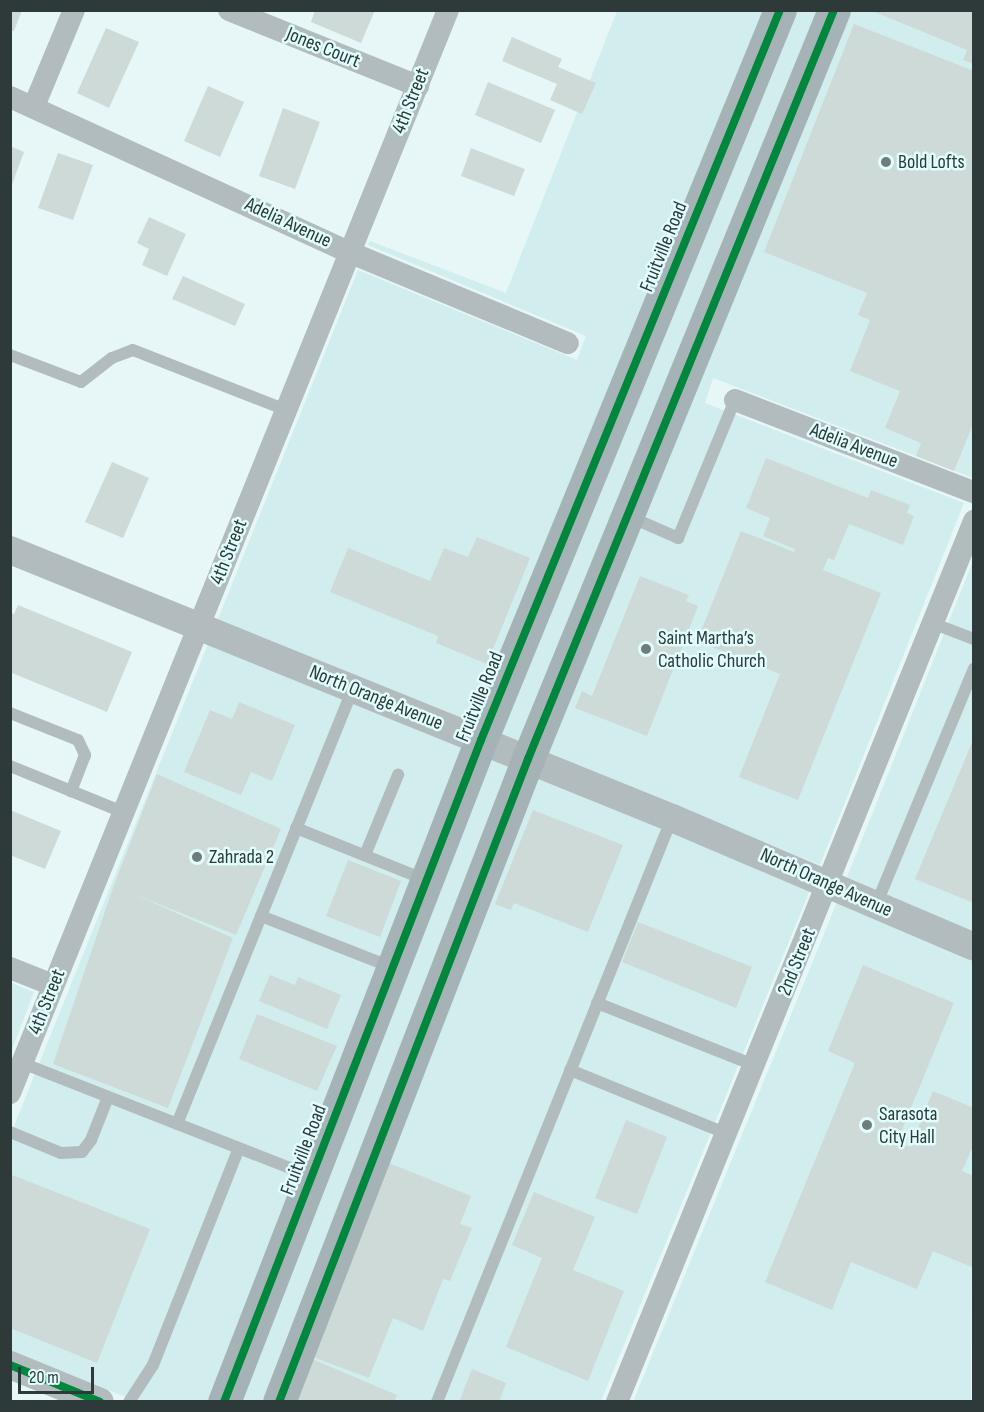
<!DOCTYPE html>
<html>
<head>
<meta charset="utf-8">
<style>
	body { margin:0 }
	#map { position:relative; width:984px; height:1412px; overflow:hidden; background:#e7f7f7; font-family:"Sofia Sans Condensed",sans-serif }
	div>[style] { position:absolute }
	.built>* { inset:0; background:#d1eded }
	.building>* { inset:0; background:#cedad8 }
	.service>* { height:12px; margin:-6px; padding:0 6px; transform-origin:6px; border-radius:6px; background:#b2bcbe }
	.minor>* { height:22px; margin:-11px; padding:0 11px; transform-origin:11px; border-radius:11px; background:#b2bcbe }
	.tertiary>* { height:28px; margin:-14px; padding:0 14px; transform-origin:14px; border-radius:14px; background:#b2bcbe }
	.primary>* { height:33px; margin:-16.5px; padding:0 16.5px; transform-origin:16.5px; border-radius:16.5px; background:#a6b3b6 }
	.cycleway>* { height:8px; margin:-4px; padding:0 4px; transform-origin:4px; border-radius:4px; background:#00873e }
	.dots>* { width:16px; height:16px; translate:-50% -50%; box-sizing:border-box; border:3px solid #e1fdfd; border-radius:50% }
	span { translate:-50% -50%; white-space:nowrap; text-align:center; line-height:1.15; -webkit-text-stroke:5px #e1fdfd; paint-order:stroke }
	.street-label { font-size:20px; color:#2e3939 }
	.poi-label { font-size:20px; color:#2e3939 }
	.left { translate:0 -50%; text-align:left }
	.frame { position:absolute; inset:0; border:12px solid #2e3939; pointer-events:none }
	.scale { position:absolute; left:18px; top:1367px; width:76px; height:27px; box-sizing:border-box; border:3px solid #2e3939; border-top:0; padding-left:8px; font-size:18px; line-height:21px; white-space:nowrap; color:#2e3939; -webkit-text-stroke:4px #e1fdfd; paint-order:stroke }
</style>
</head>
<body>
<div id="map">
	<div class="built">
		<i style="clip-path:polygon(617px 11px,763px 11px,472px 722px,218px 619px,358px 270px,577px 360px,586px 336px,368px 245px,370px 241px,506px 293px)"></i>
		<i style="clip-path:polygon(796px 11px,818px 11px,519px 741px,499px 734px)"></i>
		<i style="clip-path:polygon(851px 11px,973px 11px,973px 478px,713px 378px,705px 403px,964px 503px,820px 865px,547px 753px)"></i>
		<i style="clip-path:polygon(973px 561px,973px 932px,847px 877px)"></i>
		<i style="clip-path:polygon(208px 644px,462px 747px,208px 1401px,136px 1401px,11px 1351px,10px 1136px)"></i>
		<i style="clip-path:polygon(489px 758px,509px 766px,263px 1401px,241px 1402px)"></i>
		<i style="clip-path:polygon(537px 777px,810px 890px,601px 1401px,295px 1402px)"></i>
		<i style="clip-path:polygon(837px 902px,973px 961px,971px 1401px,633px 1402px)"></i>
		<i style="clip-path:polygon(11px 983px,34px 992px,11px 1052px)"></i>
	</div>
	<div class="building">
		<i style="clip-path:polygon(10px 10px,22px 10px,14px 31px,10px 30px)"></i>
		<i style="clip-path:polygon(315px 10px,375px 10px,361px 43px,311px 22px)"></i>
		<i style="clip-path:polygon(870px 10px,974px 10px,974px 64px,963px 60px,967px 50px)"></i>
		<i style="clip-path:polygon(854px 24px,974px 71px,974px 422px,954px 471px,916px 456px,921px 443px,885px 428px,900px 391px,850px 371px,870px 320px,858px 315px,867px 293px,764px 252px)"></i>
		<i style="clip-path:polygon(106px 28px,139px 42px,109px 108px,77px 93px)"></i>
		<i style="clip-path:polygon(512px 37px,562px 59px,558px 67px,596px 83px,582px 114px,550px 100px,557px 84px,502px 61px)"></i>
		<i style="clip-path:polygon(488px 82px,555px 110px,541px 143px,475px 115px)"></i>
		<i style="clip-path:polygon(208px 86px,244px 102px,220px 157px,184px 141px)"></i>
		<i style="clip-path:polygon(283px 108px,320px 122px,295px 189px,259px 176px)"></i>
		<i style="clip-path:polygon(10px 146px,24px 152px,11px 187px,10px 187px)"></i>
		<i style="clip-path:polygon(471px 148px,525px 169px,514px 196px,461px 176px)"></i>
		<i style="clip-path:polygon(58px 153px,93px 165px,73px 220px,38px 208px)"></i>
		<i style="clip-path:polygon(149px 217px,186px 234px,167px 276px,142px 265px,149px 249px,137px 243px)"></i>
		<i style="clip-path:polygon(183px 276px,245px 304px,235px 326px,172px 299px)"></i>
		<i style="clip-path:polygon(766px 458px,868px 498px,871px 490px,910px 505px,907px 513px,914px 516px,903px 545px,849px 524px,834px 560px,828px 558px,823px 570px,881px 593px,798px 800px,739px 777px,780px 674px,697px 641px,741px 531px,794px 552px,795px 549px,763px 536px,770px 518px,746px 508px)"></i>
		<i style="clip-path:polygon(112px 462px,149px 478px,123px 538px,85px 522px)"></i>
		<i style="clip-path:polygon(477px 537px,530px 558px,487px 664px,436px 643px,438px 636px,330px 592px,348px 548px,430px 581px,444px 548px,468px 557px)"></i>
		<i style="clip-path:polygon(640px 576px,689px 595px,686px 601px,698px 606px,647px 736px,575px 708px,582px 691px,592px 696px)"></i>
		<i style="clip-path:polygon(18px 605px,132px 652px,107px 712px,12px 673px,10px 678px,10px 613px,14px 614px)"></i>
		<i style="clip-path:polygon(239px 702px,295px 725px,272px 781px,251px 772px,241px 795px,184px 772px,210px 710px,232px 719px)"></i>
		<i style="clip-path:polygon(973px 740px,974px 740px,974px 903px,915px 879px)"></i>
		<i style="clip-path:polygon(157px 774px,281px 829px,236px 935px,131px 893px,233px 938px,168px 1108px,53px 1064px,114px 885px)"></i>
		<i style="clip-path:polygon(10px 810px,61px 831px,45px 869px,10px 855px)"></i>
		<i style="clip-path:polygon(533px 810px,623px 845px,588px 932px,514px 903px,511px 910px,495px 904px)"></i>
		<i style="clip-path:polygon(348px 860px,401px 881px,380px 937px,326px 916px)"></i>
		<i style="clip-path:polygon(638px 922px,752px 967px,736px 1008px,622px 962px)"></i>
		<i style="clip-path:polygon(863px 965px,954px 1003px,897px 1142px,910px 1147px,933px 1091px,974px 1108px,974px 1144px,962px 1171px,974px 1176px,974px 1268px,933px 1251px,917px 1289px,851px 1262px,832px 1310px,765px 1282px,855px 1063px,828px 1051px)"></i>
		<i style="clip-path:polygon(270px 975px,295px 985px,298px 977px,341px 995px,327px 1029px,259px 1001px)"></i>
		<i style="clip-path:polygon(257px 1014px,337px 1046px,317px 1091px,239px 1059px)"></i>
		<i style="clip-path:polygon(626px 1120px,667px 1137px,637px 1214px,595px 1198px)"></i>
		<i style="clip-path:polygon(389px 1163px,471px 1196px,460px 1224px,472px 1228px,450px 1281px,443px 1279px,423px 1331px,393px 1318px,369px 1378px,313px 1357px)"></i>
		<i style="clip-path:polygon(12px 1175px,150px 1229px,97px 1363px,10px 1328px)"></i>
		<i style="clip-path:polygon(534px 1192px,595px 1217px,573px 1270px,624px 1291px,588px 1381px,506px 1347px,542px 1258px,512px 1245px)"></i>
		<i style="clip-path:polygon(312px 1359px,397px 1395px,394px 1402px,294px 1402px)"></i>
		<i style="clip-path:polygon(472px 1369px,506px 1383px,499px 1402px,459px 1402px)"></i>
	</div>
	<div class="service">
		<i style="left:10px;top:355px;width:76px;rotate:20.8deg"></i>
		<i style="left:81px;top:382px;width:39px;rotate:-38deg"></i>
		<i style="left:112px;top:358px;width:22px;rotate:-21deg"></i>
		<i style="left:133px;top:350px;width:164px;rotate:21.4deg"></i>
		<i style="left:628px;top:516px;width:55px;rotate:23.7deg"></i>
		<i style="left:678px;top:538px;width:149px;rotate:-67.6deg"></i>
		<i style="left:932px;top:623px;width:45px;rotate:20.9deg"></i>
		<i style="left:10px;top:713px;width:73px;rotate:21.7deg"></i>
		<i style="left:78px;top:740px;width:17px;rotate:65deg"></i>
		<i style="left:85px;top:755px;width:39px;rotate:111deg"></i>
		<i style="left:10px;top:766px;width:122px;rotate:22.2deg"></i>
		<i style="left:296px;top:828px;width:140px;rotate:21.8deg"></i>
		<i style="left:365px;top:855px;width:87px;rotate:-67.6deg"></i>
		<i style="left:876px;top:905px;width:256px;rotate:-67.5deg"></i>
		<i style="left:261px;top:916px;width:140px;rotate:21.4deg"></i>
		<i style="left:597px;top:1003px;width:171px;rotate:21.6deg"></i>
		<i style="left:22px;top:1063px;width:309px;rotate:21.4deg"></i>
		<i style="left:570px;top:1070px;width:170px;rotate:22.1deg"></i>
		<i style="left:177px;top:1124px;width:470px;rotate:-68deg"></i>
		<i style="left:10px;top:1132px;width:55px;rotate:22.4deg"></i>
		<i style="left:61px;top:1153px;width:21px;rotate:-3deg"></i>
		<i style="left:82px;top:1152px;width:15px;rotate:-53deg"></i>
		<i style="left:91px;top:1140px;width:46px;rotate:-68.4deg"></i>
		<i style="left:129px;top:1402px;width:44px;rotate:-57deg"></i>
		<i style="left:153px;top:1365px;width:233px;rotate:-68.4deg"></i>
		<i style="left:437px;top:1402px;width:630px;rotate:-68.08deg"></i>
	</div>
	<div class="minor">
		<i style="left:229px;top:10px;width:204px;rotate:21.9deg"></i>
		<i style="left:10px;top:97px;width:373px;rotate:24.6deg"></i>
		<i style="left:349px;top:252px;width:237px;rotate:22.6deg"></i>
		<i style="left:34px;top:106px;width:104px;rotate:-67.4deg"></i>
		<i style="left:735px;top:400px;width:256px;rotate:21.1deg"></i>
		<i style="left:10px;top:968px;width:46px;rotate:21.6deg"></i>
		<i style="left:10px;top:1093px;width:1168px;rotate:-67.98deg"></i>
		<i style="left:617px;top:1402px;width:951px;rotate:-67.94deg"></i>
	</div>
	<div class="tertiary">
		<i style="left:10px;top:550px;width:714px;rotate:22.04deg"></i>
		<i style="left:672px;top:818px;width:328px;rotate:23.1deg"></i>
		<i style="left:10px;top:1365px;width:97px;rotate:22.3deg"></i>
	</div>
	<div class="primary">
		<i style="left:224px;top:1402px;width:710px;rotate:-68.78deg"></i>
		<i style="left:481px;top:740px;width:789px;rotate:-67.73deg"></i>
		<i style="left:279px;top:1402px;width:690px;rotate:-68.83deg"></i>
		<i style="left:528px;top:759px;width:809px;rotate:-67.78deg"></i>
	</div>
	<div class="cycleway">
		<i style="left:10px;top:1365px;width:97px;rotate:22.3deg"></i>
		<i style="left:224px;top:1402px;width:710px;rotate:-68.78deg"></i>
		<i style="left:481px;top:740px;width:789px;rotate:-67.73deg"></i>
		<i style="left:279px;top:1402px;width:690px;rotate:-68.83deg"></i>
		<i style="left:528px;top:759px;width:809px;rotate:-67.78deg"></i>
	</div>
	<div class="dots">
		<i style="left:886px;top:162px;background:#6f7c7c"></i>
		<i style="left:646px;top:649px;background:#6f7c7c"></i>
		<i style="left:197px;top:857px;background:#6f7c7c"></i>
		<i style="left:867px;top:1125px;background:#6f7c7c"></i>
	</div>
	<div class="street-label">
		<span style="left:323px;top:48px;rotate:22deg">Jones Court</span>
		<span style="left:411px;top:101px;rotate:-68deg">4th Street</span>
		<span style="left:288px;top:223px;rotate:25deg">Adelia Avenue</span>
		<span style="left:664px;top:247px;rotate:-68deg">Fruitville Road</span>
		<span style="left:854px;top:446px;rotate:21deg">Adelia Avenue</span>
		<span style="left:229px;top:552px;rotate:-68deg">4th Street</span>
		<span style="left:480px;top:697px;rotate:-68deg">Fruitville Road</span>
		<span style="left:376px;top:698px;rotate:22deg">North Orange Avenue</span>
		<span style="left:826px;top:883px;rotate:24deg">North Orange Avenue</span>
		<span style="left:797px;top:962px;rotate:-68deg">2nd Street</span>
		<span style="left:47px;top:1002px;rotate:-68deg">4th Street</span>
		<span style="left:304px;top:1150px;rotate:-69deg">Fruitville Road</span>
	</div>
	<div class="poi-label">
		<span class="left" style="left:898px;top:162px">Bold Lofts</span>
		<span class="left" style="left:658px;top:650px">Saint Martha’s<br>Catholic Church</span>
		<span class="left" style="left:209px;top:857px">Zahrada 2</span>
		<span class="left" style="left:879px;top:1126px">Sarasota<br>City Hall</span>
	</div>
	<div class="frame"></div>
	<div class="scale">20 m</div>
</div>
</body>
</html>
